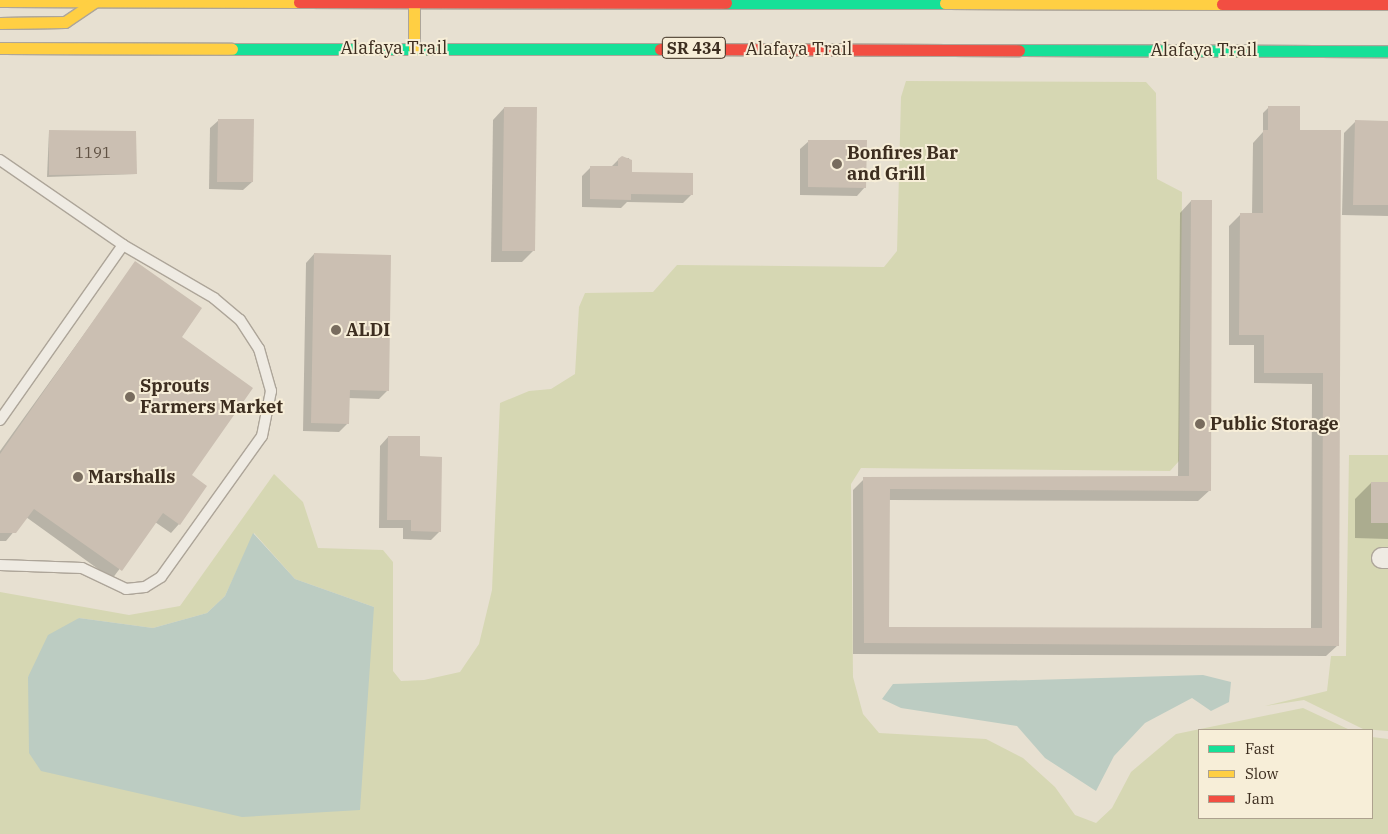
<!DOCTYPE html>
<html>
<head>
<meta charset="utf-8">
<style>
	body { margin:0 }
	#map { position:relative; width:1388px; height:834px; overflow:hidden; background:#e7e0d1; font-family:"IBM Plex Serif",serif }
	div>[style] { position:absolute }
	.green>* { inset:0; background:#d6d7b3 }
	.water>* { inset:0; background:#bcccc2 }
	.shadow>* { inset:0; background:#0003 }
	.building>* { inset:0; background:#cbbfb2 }
	.roads { filter:drop-shadow(1px 0 #ada599) drop-shadow(-1px 0 #ada599) drop-shadow(0 1px #ada599) drop-shadow(0 -1px #ada599) }
	.lane>* { height:10px; margin:-5px; padding:0 5px; transform-origin:5px; border-radius:5px; background:#efebe3 }
	.street>* { height:20px; margin:-10px; padding:0 10px; transform-origin:10px; border-radius:10px; background:#efebe3 }
	.fast>* { height:11px; margin:-5.5px; padding:0 5.5px; transform-origin:5.5px; border-radius:5.5px; background:#16e098 }
	.slow>* { height:11px; margin:-5.5px; padding:0 5.5px; transform-origin:5.5px; border-radius:5.5px; background:#ffcf43 }
	.jam>* { height:11px; margin:-5.5px; padding:0 5.5px; transform-origin:5.5px; border-radius:5.5px; background:#f24e42 }
	.dots>* { width:14px; height:14px; translate:-50% -50%; box-sizing:border-box; border:2px solid #f7eed8; border-radius:50% }
	span { translate:-50% -50%; white-space:nowrap; text-align:center; line-height:1.15; -webkit-text-stroke:4px #f7eed8; paint-order:stroke }
	.number-label { font-size:15px; color:#605244 }
	.number-label span { -webkit-text-stroke-width:0 }
	.shield-label span { padding:1px 4px; background:#f7eed8; border:1px solid; border-radius:4px; -webkit-text-stroke-width:0 }
	.shield-label { font-size:16px; color:#3d2e20; font-weight:700 }
	.street-label { font-size:18px; color:#3d2e20 }
	.poi-label { font-size:18px; color:#3d2e20; font-weight:700 }
	.left { translate:0 -50%; text-align:left }
	.legend { position:absolute; left:1198px; top:729px; width:175px; height:90px; box-sizing:border-box; background:#f7eed8; border:1px solid #ada18e; margin:0; padding:6px 9px; list-style:none; font-size:15px; color:#3d2e20 }
	.legend li { display:flex; align-items:center; gap:10px; height:25px }
	.legend b { width:25px; border:1px solid #ada18e }
</style>
</head>
<body>
<div id="map">
	<div class="green">
		<div style="clip-path:polygon(evenodd,906px 81px,1146px 82px,1156px 93px,1157px 179px,1182px 192px,1179px 461px,1170px 471px,861px 468px,851px 484px,853px 677px,863px 714px,879px 733px,986px 739px,1023px 758px,1055px 787px,1075px 815px,1096px 823px,1112px 808px,1131px 772px,1176px 734px,1303px 708px,1350px 730px,1199px 730px,1199px 818px,1372px 818px,1372px 737px,1388px 739px,1388px 834px,0 834px,0 592px,129px 615px,180px 606px,274px 474px,303px 502px,318px 548px,383px 550px,393px 562px,393px 671px,401px 681px,424px 680px,460px 672px,479px 644px,492px 590px,500px 403px,529px 391px,551px 389px,575px 374px,579px 307px,585px 293px,653px 292px,677px 265px,884px 267px,897px 251px,901px 97px,906px 81px,254px 533px,295px 579px,374px 607px,28px 677px,79px 618px,153px 628px,207px 613px,225px 596px,254px 533px)"></div>
		<div style="clip-path:polygon(1349px 455px,1388px 455px,1388px 731px,1363px 729px,1304px 700px,1265px 706px,1327px 691px,1331px 656px,1346px 656px)"></div>
	</div>
	<div class="water">
		<div style="clip-path:polygon(253px 533px,295px 579px,374px 607px,360px 810px,242px 817px,41px 771px,29px 753px,28px 677px,48px 635px,79px 618px,153px 628px,207px 613px,225px 596px)"></div>
		<div style="clip-path:polygon(1203px 675px,1231px 682px,1229px 702px,1211px 711px,1192px 698px,1145px 723px,1114px 756px,1096px 791px,1045px 758px,1017px 726px,901px 708px,882px 699px,893px 684px)"></div>
	</div>
	<div class="shadow">
		<div style="clip-path:polygon(504px 108px,533px 251px,522px 262px,491px 262px,493px 120px)"></div>
		<div style="clip-path:polygon(1268px 108px,1297px 132px,1340px 132px,1338px 645px,1326px 656px,853px 654px,853px 490px,864px 479px,1178px 477px,1180px 213px,1191px 201px,1210px 490px,1198px 501px,889px 500px,888px 628px,1311px 629px,1312px 384px,1254px 383px,1254px 345px,1229px 345px,1229px 226px,1240px 215px,1252px 215px,1253px 143px,1263px 132px,1263px 113px)"></div>
		<div style="clip-path:polygon(219px 120px,252px 182px,243px 190px,209px 189px,210px 128px)"></div>
		<div style="clip-path:polygon(1355px 122px,1388px 122px,1388px 216px,1342px 215px,1344px 133px)"></div>
		<div style="clip-path:polygon(49px 131px,136px 174px,47px 177px)"></div>
		<div style="clip-path:polygon(809px 141px,865px 187px,857px 196px,800px 195px,800px 149px)"></div>
		<div style="clip-path:polygon(629px 158px,631px 174px,692px 194px,683px 203px,627px 202px,621px 208px,582px 207px,582px 176px,591px 167px,611px 167px,618px 160px)"></div>
		<div style="clip-path:polygon(314px 254px,387px 391px,379px 399px,348px 398px,348px 423px,339px 432px,303px 431px,306px 263px)"></div>
		<div style="clip-path:polygon(136px 262px,180px 337px,190px 475px,179px 524px,171px 533px,155px 522px,112px 579px,26px 517px,6px 541px,0 541px,0 451px)"></div>
		<div style="clip-path:polygon(388px 437px,418px 458px,440px 531px,431px 540px,403px 539px,403px 528px,379px 528px,380px 446px)"></div>
		<div style="clip-path:polygon(1371px 483px,1388px 483px,1388px 539px,1355px 538px,1355px 499px)"></div>
	</div>
	<div class="building">
		<div style="clip-path:polygon(1268px 106px,1300px 106px,1300px 130px,1341px 130px,1339px 646px,864px 643px,863px 477px,1189px 476px,1191px 200px,1212px 200px,1211px 491px,890px 489px,889px 627px,1322px 628px,1323px 373px,1264px 373px,1264px 335px,1239px 335px,1240px 213px,1263px 213px,1263px 130px,1268px 130px)"></div>
		<div style="clip-path:polygon(504px 107px,537px 107px,535px 251px,502px 251px)"></div>
		<div style="clip-path:polygon(218px 119px,254px 119px,253px 182px,217px 182px)"></div>
		<div style="clip-path:polygon(1355px 120px,1388px 121px,1388px 205px,1353px 205px)"></div>
		<div style="clip-path:polygon(49px 130px,136px 131px,137px 174px,49px 175px)"></div>
		<div style="clip-path:polygon(808px 140px,867px 140px,866px 188px,808px 187px)"></div>
		<div style="clip-path:polygon(622px 156px,632px 160px,632px 172px,693px 173px,693px 195px,631px 194px,631px 200px,590px 199px,590px 166px,618px 166px,618px 159px)"></div>
		<div style="clip-path:polygon(314px 253px,391px 255px,389px 391px,350px 390px,349px 424px,311px 423px)"></div>
		<div style="clip-path:polygon(135px 261px,202px 308px,182px 337px,253px 388px,192px 475px,207px 486px,180px 525px,163px 513px,122px 571px,34px 509px,16px 533px,0 533px,0 454px)"></div>
		<div style="clip-path:polygon(388px 436px,420px 436px,420px 456px,442px 457px,441px 532px,411px 531px,411px 520px,387px 520px)"></div>
		<div style="clip-path:polygon(1371px 482px,1388px 482px,1388px 523px,1371px 523px)"></div>
	</div>
	<div class="roads">
		<div class="lane">
			<div style="left:0;top:160px;width:150px;rotate:34.6deg"></div>
			<div style="left:123px;top:245px;width:214px;rotate:125.1deg"></div>
			<div style="left:0;top:565px;width:82px;rotate:2.1deg"></div>
			<div style="left:82px;top:568px;width:49px;rotate:25.5deg"></div>
			<div style="left:126px;top:589px;width:19px;rotate:-6deg"></div>
			<div style="left:145px;top:587px;width:19px;rotate:-32deg"></div>
			<div style="left:161px;top:577px;width:173px;rotate:-54.4deg"></div>
			<div style="left:262px;top:436px;width:46px;rotate:-78.7deg"></div>
			<div style="left:271px;top:391px;width:44px;rotate:-105.9deg"></div>
			<div style="left:259px;top:349px;width:35px;rotate:-123deg"></div>
			<div style="left:240px;top:320px;width:34px;rotate:-140deg"></div>
			<div style="left:214px;top:298px;width:105px;rotate:-149.8deg"></div>
		</div>
		<div class="street">
			<div style="left:1382px;top:558px;width:6px"></div>
		</div>
		<div class="fast">
			<div style="left:726px;top:3px;width:219px"></div>
			<div style="left:232px;top:49px;width:428px"></div>
			<div style="left:1019px;top:50px;width:369px;rotate:0.2deg"></div>
		</div>
		<div class="slow">
			<div style="left:414px;top:0;width:48px;rotate:90deg"></div>
			<div style="left:0;top:1px;width:299px;rotate:0.2deg"></div>
			<div style="left:945px;top:3px;width:277px;rotate:0.2deg"></div>
			<div style="left:0;top:23px;width:65px;rotate:-0.9deg"></div>
			<div style="left:65px;top:22px;width:37px;rotate:-34deg"></div>
			<div style="left:0;top:48px;width:232px;rotate:0.2deg"></div>
		</div>
		<div class="jam">
			<div style="left:299px;top:2px;width:427px;rotate:0.1deg"></div>
			<div style="left:1222px;top:4px;width:166px"></div>
			<div style="left:660px;top:49px;width:359px;rotate:0.2deg"></div>
		</div>
	</div>
	<div class="dots">
		<div style="left:837px;top:164px;background:#786c5e"></div>
		<div style="left:336px;top:330px;background:#786c5e"></div>
		<div style="left:130px;top:397px;background:#786c5e"></div>
		<div style="left:1200px;top:424px;background:#786c5e"></div>
		<div style="left:78px;top:477px;background:#786c5e"></div>
	</div>
	<div class="number-label">
		<span style="left:93px;top:153px">1191</span>
	</div>
	<div class="shield-label">
		<span style="left:694px;top:48px">SR 434</span>
	</div>
	<div class="street-label">
		<span style="left:394px;top:48px">Alafaya Trail</span>
		<span style="left:799px;top:49px">Alafaya Trail</span>
		<span style="left:1204px;top:50px">Alafaya Trail</span>
	</div>
	<div class="poi-label">
		<span class="left" style="left:847px;top:164px">Bonfires Bar<br>and Grill</span>
		<span class="left" style="left:346px;top:330px">ALDI</span>
		<span class="left" style="left:140px;top:397px">Sprouts<br>Farmers Market</span>
		<span class="left" style="left:1210px;top:424px">Public Storage</span>
		<span class="left" style="left:88px;top:477px">Marshalls</span>
	</div>
	<ul class="legend">
	<li><b style="height:6px;background:#16e098"></b>Fast</li>
	<li><b style="height:6px;background:#ffcf43"></b>Slow</li>
	<li><b style="height:6px;background:#f24e42"></b>Jam</li>
	</ul>
</div>
</body>
</html>
